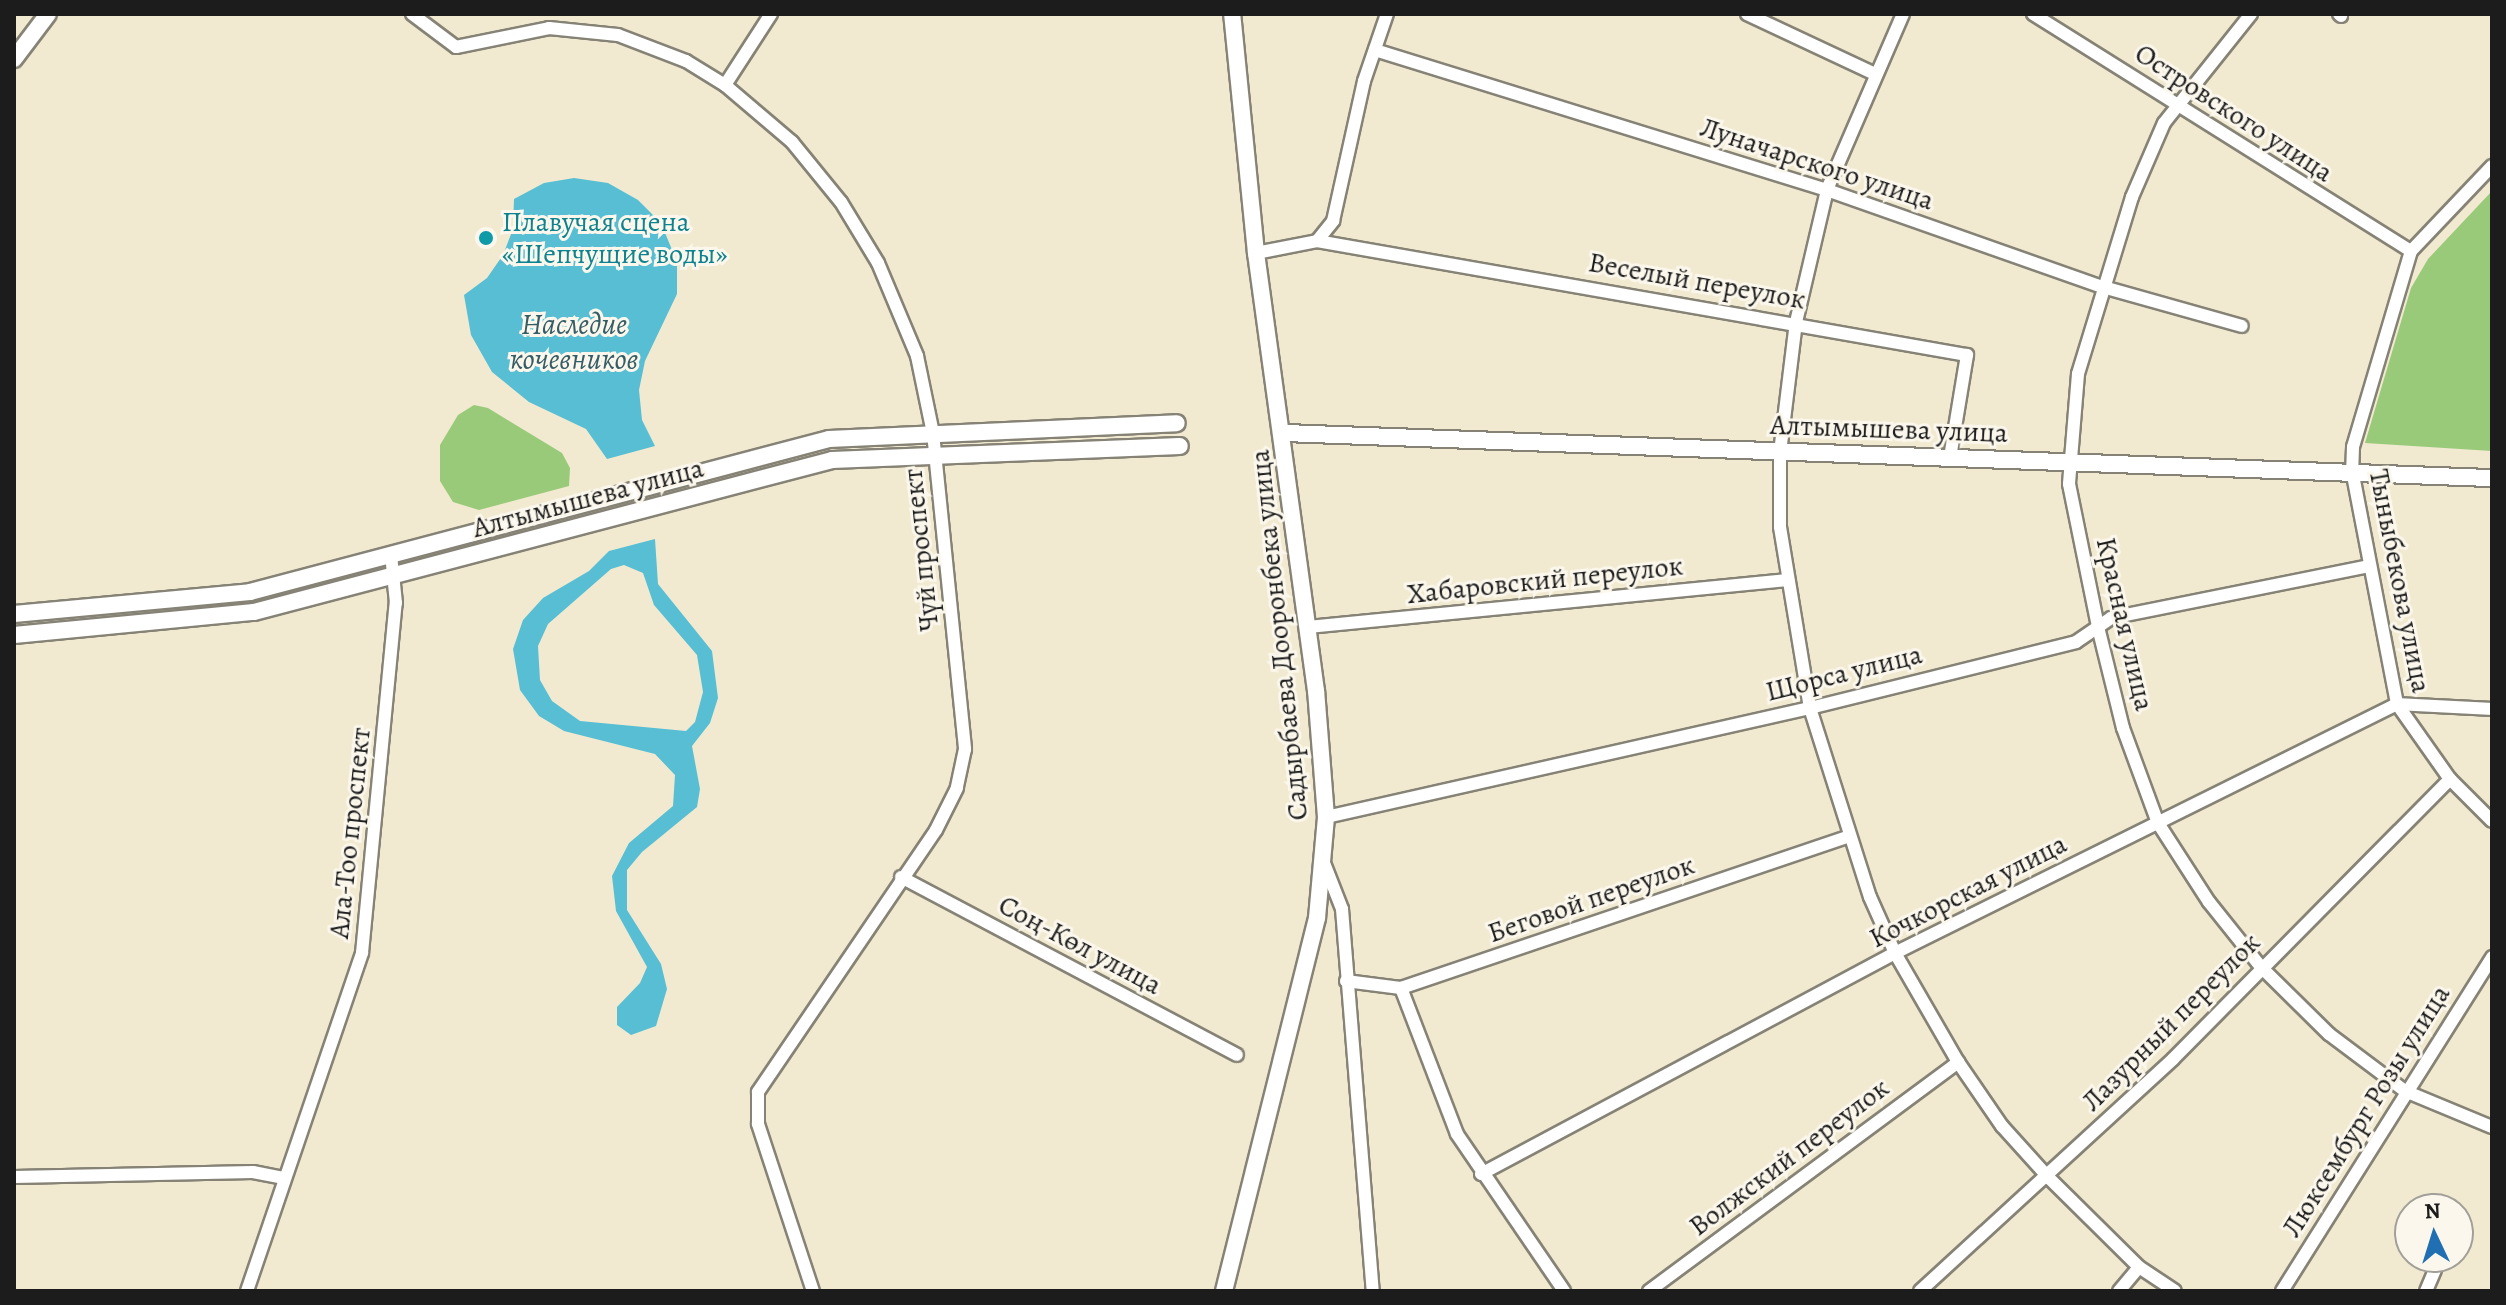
<!DOCTYPE html>
<html>
<head>
<meta charset="utf-8">
<style>
	body { margin:0 }
	#map { position:relative; width:2506px; height:1305px; overflow:hidden; background:#f1ead1; font-family:Alegreya,serif }
	div>[style] { position:absolute }
	.green>* { inset:0; background:#99ca79 }
	.water>* { inset:0; background:#57bed4 }
	.roads { filter:drop-shadow(2px 0 #868376) drop-shadow(-2px 0 #868376) drop-shadow(0 2px #868376) drop-shadow(0 -2px #868376) }
	.street>* { height:12px; margin:-6px; padding:0 6px; transform-origin:6px; border-radius:6px; background:#fff }
	.secondary>* { height:16px; margin:-8px; padding:0 8px; transform-origin:8px; border-radius:8px; background:#fff }
	.dots>* { width:22px; height:22px; translate:-50% -50%; box-sizing:border-box; border:4px solid #fbf7ec; border-radius:50% }
	span { translate:-50% -50%; white-space:nowrap; text-align:center; line-height:1.15; -webkit-text-stroke:6px #fbf7ec; paint-order:stroke }
	.street-label { font-size:28px; color:#1c1c1c }
	.culture-label { font-size:28px; color:#0d838f }
	.left { translate:0 -50%; text-align:left }
	.water-label { font-size:30px; color:#345d66; font-style:italic }
	.frame { position:absolute; inset:0; border:16px solid #1c1c1c; pointer-events:none }
	.north { position:absolute; left:2394px; top:1193px; width:80px; height:80px; box-sizing:border-box; background:#fbf7ec; border:2px solid #a29f99; border-radius:50%; rotate:356deg; font-size:22px; font-weight:700; line-height:32px; text-align:center; color:#1c1c1c }
	.north::after { content:''; display:block; margin:auto; width:28px; height:36px; background:#1f6fb2; clip-path:polygon(50% 0,100% 100%,50% 72%,0 100%) }
</style>
</head>
<body>
<div id="map">
	<div class="green">
		<div style="clip-path:polygon(2492px 191px,2492px 451px,2365px 443px,2411px 288px,2428px 259px)"></div>
		<div style="clip-path:polygon(474px 405px,488px 408px,562px 453px,570px 468px,569px 486px,479px 510px,453px 502px,440px 481px,440px 445px,458px 415px)"></div>
	</div>
	<div class="water">
		<div style="clip-path:polygon(574px 178px,608px 183px,638px 200px,661px 223px,677px 262px,677px 294px,645px 361px,639px 390px,642px 420px,655px 446px,607px 459px,586px 429px,529px 402px,492px 372px,471px 335px,464px 295px,487px 278px,503px 255px,513px 229px,514px 199px,544px 183px)"></div>
		<div style="clip-path:polygon(evenodd,655px 539px,658px 584px,712px 651px,718px 698px,710px 723px,692px 746px,700px 789px,697px 807px,642px 852px,627px 870px,627px 910px,661px 964px,667px 989px,656px 1026px,631px 1035px,617px 1025px,617px 1007px,640px 983px,647px 967px,616px 911px,612px 876px,629px 843px,673px 806px,675px 775px,655px 754px,564px 731px,539px 716px,520px 690px,513px 649px,523px 620px,543px 598px,589px 571px,609px 551px,655px 539px,624px 565px,643px 573px,654px 605px,697px 655px,703px 692px,695px 722px,686px 731px,580px 721px,552px 701px,540px 680px,538px 646px,548px 624px,611px 569px,624px 565px)"></div>
	</div>
	<div class="roads">
		<div class="street">
			<div style="left:412px;top:14px;width:55px;rotate:36.9deg"></div>
			<div style="left:456px;top:47px;width:95px;rotate:-11.5deg"></div>
			<div style="left:549px;top:28px;width:69px;rotate:5.8deg"></div>
			<div style="left:618px;top:35px;width:73px;rotate:20.9deg"></div>
			<div style="left:686px;top:61px;width:46px;rotate:31.6deg"></div>
			<div style="left:725px;top:85px;width:88px;rotate:40.4deg"></div>
			<div style="left:792px;top:142px;width:77px;rotate:50.8deg"></div>
			<div style="left:841px;top:202px;width:71px;rotate:58.8deg"></div>
			<div style="left:878px;top:263px;width:101px;rotate:67.2deg"></div>
			<div style="left:917px;top:356px;width:79px;rotate:78.3deg"></div>
			<div style="left:933px;top:433px;width:318px;rotate:84.2deg"></div>
			<div style="left:965px;top:749px;width:40px;rotate:102deg"></div>
			<div style="left:957px;top:788px;width:47px;rotate:116.6deg"></div>
			<div style="left:936px;top:830px;width:317px;rotate:124.2deg"></div>
			<div style="left:758px;top:1092px;width:32px;rotate:90deg"></div>
			<div style="left:758px;top:1124px;width:176px;rotate:71.8deg"></div>
			<div style="left:1747px;top:14px;width:139px;rotate:25.1deg"></div>
			<div style="left:1903px;top:14px;width:192px;rotate:113.4deg"></div>
			<div style="left:1827px;top:190px;width:136px;rotate:103.2deg"></div>
			<div style="left:1796px;top:322px;width:131px;rotate:97deg"></div>
			<div style="left:1780px;top:452px;width:75px;rotate:90deg"></div>
			<div style="left:1780px;top:527px;width:183px;rotate:80.6deg"></div>
			<div style="left:1810px;top:708px;width:198px;rotate:72.4deg"></div>
			<div style="left:1870px;top:897px;width:61px;rotate:65.9deg"></div>
			<div style="left:1895px;top:953px;width:126px;rotate:60deg"></div>
			<div style="left:1958px;top:1062px;width:78px;rotate:55.5deg"></div>
			<div style="left:2002px;top:1126px;width:70px;rotate:47.9deg"></div>
			<div style="left:2049px;top:1178px;width:127px;rotate:44.7deg"></div>
			<div style="left:2139px;top:1267px;width:43px;rotate:33.7deg"></div>
			<div style="left:2033px;top:14px;width:446px;rotate:32.1deg"></div>
			<div style="left:2251px;top:14px;width:139px;rotate:128.6deg"></div>
			<div style="left:2164px;top:123px;width:81px;rotate:113.4deg"></div>
			<div style="left:2132px;top:197px;width:185px;rotate:107deg"></div>
			<div style="left:2078px;top:374px;width:110px;rotate:94.7deg"></div>
			<div style="left:2069px;top:484px;width:146px;rotate:78.5deg"></div>
			<div style="left:2098px;top:627px;width:104px;rotate:76.1deg"></div>
			<div style="left:2123px;top:728px;width:101px;rotate:69.8deg"></div>
			<div style="left:2158px;top:823px;width:94px;rotate:57.2deg"></div>
			<div style="left:2209px;top:902px;width:82px;rotate:51.4deg"></div>
			<div style="left:2260px;top:966px;width:97px;rotate:44.6deg"></div>
			<div style="left:2329px;top:1034px;width:95px;rotate:36.9deg"></div>
			<div style="left:2405px;top:1091px;width:94px;rotate:22.5deg"></div>
			<div style="left:2339px;top:14px;width:3px;rotate:45deg"></div>
			<div style="left:1375px;top:50px;width:473px;rotate:17.2deg"></div>
			<div style="left:1827px;top:190px;width:293px;rotate:19.4deg"></div>
			<div style="left:2103px;top:287px;width:144px;rotate:15.7deg"></div>
			<div style="left:725px;top:85px;width:85px;rotate:-57.1deg"></div>
			<div style="left:2492px;top:166px;width:117px;rotate:133.6deg"></div>
			<div style="left:2411px;top:251px;width:204px;rotate:106.5deg"></div>
			<div style="left:2353px;top:447px;width:23px;rotate:92deg"></div>
			<div style="left:2352px;top:470px;width:238px;rotate:79.1deg"></div>
			<div style="left:2397px;top:704px;width:92px;rotate:54.8deg"></div>
			<div style="left:2450px;top:779px;width:59px;rotate:45deg"></div>
			<div style="left:1317px;top:241px;width:660px;rotate:9.95deg"></div>
			<div style="left:1967px;top:355px;width:104px;rotate:99.4deg"></div>
			<div style="left:1256px;top:253px;width:62px;rotate:-11.1deg"></div>
			<div style="left:1317px;top:241px;width:26px;rotate:-51deg"></div>
			<div style="left:1333px;top:221px;width:143px;rotate:-77.5deg"></div>
			<div style="left:1364px;top:81px;width:71px;rotate:-71.1deg"></div>
			<div style="left:1309px;top:627px;width:480px;rotate:-5.6deg"></div>
			<div style="left:1326px;top:817px;width:496px;rotate:-12.7deg"></div>
			<div style="left:1810px;top:708px;width:274px;rotate:-13.9deg"></div>
			<div style="left:2076px;top:642px;width:42px;rotate:-34.4deg"></div>
			<div style="left:2111px;top:618px;width:262px;rotate:-11.4deg"></div>
			<div style="left:1324px;top:863px;width:49px;rotate:68.6deg"></div>
			<div style="left:1342px;top:909px;width:383px;rotate:85.4deg"></div>
			<div style="left:901px;top:877px;width:380px;rotate:27.9deg"></div>
			<div style="left:1346px;top:981px;width:55px;rotate:7.3deg"></div>
			<div style="left:1401px;top:988px;width:472px;rotate:-18.7deg"></div>
			<div style="left:1401px;top:988px;width:156px;rotate:69deg"></div>
			<div style="left:1457px;top:1134px;width:190px;rotate:55.7deg"></div>
			<div style="left:1481px;top:1174px;width:469px;rotate:-28.1deg"></div>
			<div style="left:1895px;top:953px;width:560px;rotate:-26.38deg"></div>
			<div style="left:2397px;top:704px;width:95px;rotate:3deg"></div>
			<div style="left:14px;top:1177px;width:239px;rotate:-1.2deg"></div>
			<div style="left:253px;top:1172px;width:32px;rotate:11deg"></div>
			<div style="left:247px;top:1291px;width:357px;rotate:-71.2deg"></div>
			<div style="left:362px;top:953px;width:352px;rotate:-84.5deg"></div>
			<div style="left:396px;top:603px;width:48px;rotate:-95.9deg"></div>
			<div style="left:1649px;top:1291px;width:385px;rotate:-36.5deg"></div>
			<div style="left:1920px;top:1291px;width:343px;rotate:-42.5deg"></div>
			<div style="left:2173px;top:1059px;width:394px;rotate:-45.3deg"></div>
			<div style="left:2119px;top:1291px;width:31px;rotate:-50deg"></div>
			<div style="left:2282px;top:1291px;width:395px;rotate:-57.8deg"></div>
			<div style="left:2426px;top:1291px;width:23px;rotate:-67deg"></div>
		</div>
		<div class="secondary">
			<div style="left:14px;top:59px;width:56px;rotate:-52.9deg"></div>
			<div style="left:1285px;top:433px;width:1208px;rotate:2.14deg"></div>
			<div style="left:14px;top:614px;width:237px;rotate:-5.3deg"></div>
			<div style="left:250px;top:592px;width:599px;rotate:-14.8deg"></div>
			<div style="left:829px;top:439px;width:348px;rotate:-2.6deg"></div>
			<div style="left:14px;top:635px;width:241px;rotate:-5.5deg"></div>
			<div style="left:254px;top:612px;width:598px;rotate:-14.73deg"></div>
			<div style="left:832px;top:460px;width:348px;rotate:-2.3deg"></div>
			<div style="left:1224px;top:1291px;width:384px;rotate:-76deg"></div>
			<div style="left:1317px;top:918px;width:101px;rotate:-84.9deg"></div>
			<div style="left:1326px;top:817px;width:126px;rotate:-94.5deg"></div>
			<div style="left:1316px;top:691px;width:442px;rotate:-97.8deg"></div>
			<div style="left:1256px;top:253px;width:240px;rotate:-95.7deg"></div>
		</div>
	</div>
	<div class="dots">
		<div style="left:486px;top:238px;background:#0f9aa8"></div>
	</div>
	<div class="street-label">
		<span style="left:2234px;top:113px;rotate:33deg">Островского улица</span>
		<span style="left:1817px;top:164px;rotate:18deg">Луначарского улица</span>
		<span style="left:1697px;top:281px;rotate:10deg">Веселый переулок</span>
		<span style="left:1889px;top:429px;rotate:2deg">Алтымышева улица</span>
		<span style="left:588px;top:498px;rotate:-15deg">Алтымышева улица</span>
		<span style="left:921px;top:550px;rotate:-96deg">Чүй проспект</span>
		<span style="left:1545px;top:580px;rotate:-6deg">Хабаровский переулок</span>
		<span style="left:2400px;top:581px;rotate:79deg">Тыныбекова улица</span>
		<span style="left:2125px;top:624px;rotate:77deg">Красная улица</span>
		<span style="left:1279px;top:635px;rotate:-96deg">Садырбаева Дооронбека улица</span>
		<span style="left:1844px;top:673px;rotate:-14deg">Щорса улица</span>
		<span style="left:350px;top:833px;rotate:-84deg">Ала-Тоо проспект</span>
		<span style="left:1968px;top:891px;rotate:-27deg">Кочкорская улица</span>
		<span style="left:1591px;top:899px;rotate:-19deg">Беговой переулок</span>
		<span style="left:1080px;top:945px;rotate:28deg">Соң-Көл улица</span>
		<span style="left:2171px;top:1022px;rotate:-45deg">Лазурный переулок</span>
		<span style="left:2366px;top:1111px;rotate:-58deg">Люксембург Розы улица</span>
		<span style="left:1789px;top:1157px;rotate:-37deg">Волжский переулок</span>
	</div>
	<div class="culture-label">
		<span class="left" style="left:502px;top:238px">Плавучая сцена<br>«Шепчущие воды»</span>
	</div>
	<div class="water-label">
		<span style="left:574px;top:341px">Наследие<br>кочевников</span>
	</div>
	<div class="frame"></div>
	<div class="north">N</div>
</div>
</body>
</html>
